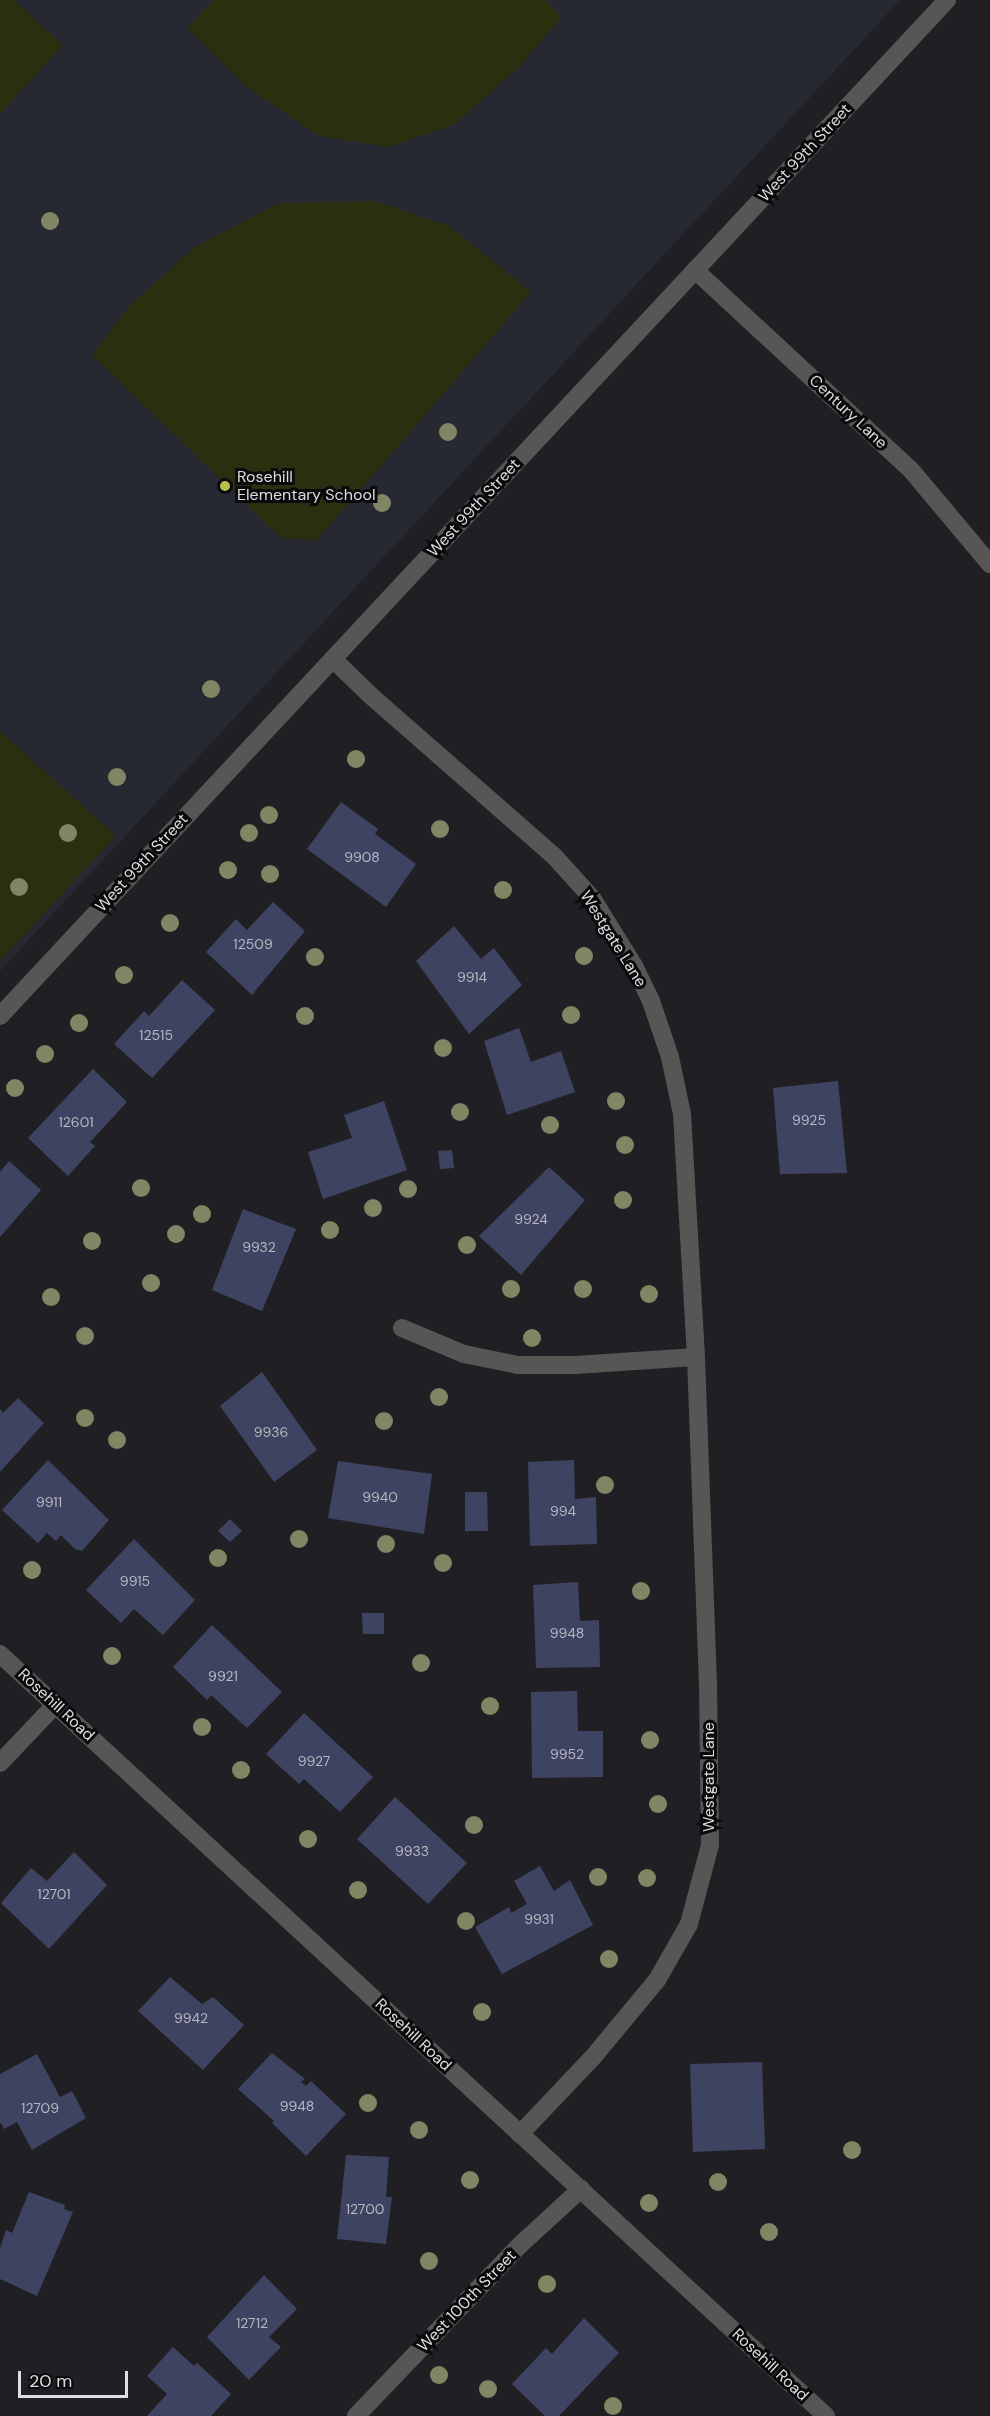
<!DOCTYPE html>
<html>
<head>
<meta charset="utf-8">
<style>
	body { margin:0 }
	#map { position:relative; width:990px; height:2416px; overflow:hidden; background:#202024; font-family:"DM Sans",sans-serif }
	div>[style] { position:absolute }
	.built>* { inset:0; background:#272932 }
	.green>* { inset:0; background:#2b2e0f }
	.building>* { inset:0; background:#3f4362 }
	.minor>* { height:18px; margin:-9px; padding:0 9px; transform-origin:9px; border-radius:9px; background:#565654 }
	.trees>* { width:18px; height:18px; margin:-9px; border-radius:50%; background:#808564 }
	.dots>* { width:16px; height:16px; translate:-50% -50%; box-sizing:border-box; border:3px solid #0a0a0c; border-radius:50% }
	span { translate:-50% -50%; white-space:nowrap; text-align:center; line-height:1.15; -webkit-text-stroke:6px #0a0a0c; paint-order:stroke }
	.number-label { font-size:14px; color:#b6b7c0 }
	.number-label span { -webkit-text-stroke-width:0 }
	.street-label { font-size:16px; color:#dddee0 }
	.poi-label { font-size:16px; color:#dddee0 }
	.left { translate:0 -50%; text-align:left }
	.scale { position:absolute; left:18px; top:2371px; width:110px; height:27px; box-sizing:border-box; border:3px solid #dddee0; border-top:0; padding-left:8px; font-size:18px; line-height:21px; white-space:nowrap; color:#dddee0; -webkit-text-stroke:4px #0a0a0c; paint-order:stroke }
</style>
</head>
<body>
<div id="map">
	<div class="built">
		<div style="clip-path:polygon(0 0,900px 0,0 971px)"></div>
	</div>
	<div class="green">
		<div style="clip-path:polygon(0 0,14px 0,63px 45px,0 114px)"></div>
		<div style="clip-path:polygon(214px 0,545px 0,562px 17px,520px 66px,455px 124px,389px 147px,319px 136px,248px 88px,187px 28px)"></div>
		<div style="clip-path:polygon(375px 201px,449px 226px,531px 292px,317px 540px,282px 539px,92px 355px,129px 306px,195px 247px,279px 203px)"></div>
		<div style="clip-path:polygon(0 731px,116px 836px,0 961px)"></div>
	</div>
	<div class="building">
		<div style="clip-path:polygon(341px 802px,378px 829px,375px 834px,416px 864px,386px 907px,307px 849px)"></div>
		<div style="clip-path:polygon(273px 902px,305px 931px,252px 995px,206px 952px,236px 919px,247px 930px)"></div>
		<div style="clip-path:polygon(454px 926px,481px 959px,494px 948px,522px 985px,469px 1034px,416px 961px)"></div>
		<div style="clip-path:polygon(182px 980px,215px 1010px,152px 1078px,114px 1044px,144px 1011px,149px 1016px)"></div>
		<div style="clip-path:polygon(519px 1028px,531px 1062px,561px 1051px,575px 1092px,507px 1115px,484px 1041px)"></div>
		<div style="clip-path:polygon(93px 1069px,127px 1102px,90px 1142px,95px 1146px,68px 1176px,28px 1138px)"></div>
		<div style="clip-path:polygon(838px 1081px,847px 1173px,780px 1174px,773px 1088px)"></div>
		<div style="clip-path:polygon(384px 1101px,407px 1170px,323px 1199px,308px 1152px,352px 1138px,344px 1115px)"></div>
		<div style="clip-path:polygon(452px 1150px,454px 1168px,440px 1169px,438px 1151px)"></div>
		<div style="clip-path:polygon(9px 1161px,41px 1190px,0 1237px,0 1172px)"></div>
		<div style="clip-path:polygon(549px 1167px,585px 1200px,521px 1275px,479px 1236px)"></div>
		<div style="clip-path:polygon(243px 1209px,296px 1229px,262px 1311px,212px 1290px)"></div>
		<div style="clip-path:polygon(262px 1372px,317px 1450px,274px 1482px,220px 1406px)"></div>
		<div style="clip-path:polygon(18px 1398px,44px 1423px,0 1472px,0 1409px,3px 1413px)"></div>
		<div style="clip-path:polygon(48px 1460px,109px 1520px,82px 1551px,75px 1549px,61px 1535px,56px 1541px,47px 1533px,38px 1543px,2px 1510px)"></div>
		<div style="clip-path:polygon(574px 1460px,575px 1499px,596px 1497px,597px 1544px,530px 1546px,528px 1462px)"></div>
		<div style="clip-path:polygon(338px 1461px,432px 1474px,424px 1534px,328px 1518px)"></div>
		<div style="clip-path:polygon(465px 1492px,487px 1492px,488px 1531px,465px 1531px)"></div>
		<div style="clip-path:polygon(230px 1519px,242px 1531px,230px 1542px,218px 1531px)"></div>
		<div style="clip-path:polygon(134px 1539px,195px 1600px,163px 1635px,134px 1609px,121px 1623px,86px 1590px)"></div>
		<div style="clip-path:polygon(578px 1582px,580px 1621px,599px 1620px,600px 1667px,536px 1668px,533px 1585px)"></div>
		<div style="clip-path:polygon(362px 1613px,384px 1613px,384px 1634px,363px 1634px)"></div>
		<div style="clip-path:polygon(212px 1625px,282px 1692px,247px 1728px,211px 1695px,207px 1700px,173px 1667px)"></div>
		<div style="clip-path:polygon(577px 1691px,578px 1731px,603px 1731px,603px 1777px,532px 1778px,531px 1692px)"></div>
		<div style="clip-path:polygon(304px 1713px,373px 1777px,340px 1812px,304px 1779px,299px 1784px,266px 1754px)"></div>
		<div style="clip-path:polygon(395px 1797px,467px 1863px,428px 1904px,357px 1839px)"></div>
		<div style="clip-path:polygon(74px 1852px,107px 1885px,49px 1949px,1px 1903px,31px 1868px,47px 1881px)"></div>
		<div style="clip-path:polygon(540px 1866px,554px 1891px,570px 1880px,593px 1925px,502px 1974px,475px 1927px,509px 1907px,511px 1913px,527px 1904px,514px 1881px)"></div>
		<div style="clip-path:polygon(170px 1977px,202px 2004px,213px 1997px,244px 2025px,203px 2070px,138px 2011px)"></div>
		<div style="clip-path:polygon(272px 2053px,305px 2079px,301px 2082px,306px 2086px,311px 2081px,346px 2114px,306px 2156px,272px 2123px,274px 2121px,238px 2089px)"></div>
		<div style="clip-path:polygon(37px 2054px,60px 2097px,72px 2091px,86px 2118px,32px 2150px,17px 2122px,4px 2129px,0 2122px,0 2074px)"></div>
		<div style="clip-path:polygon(762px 2062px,765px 2149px,693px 2152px,690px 2064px)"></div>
		<div style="clip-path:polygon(346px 2155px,389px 2157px,386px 2197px,392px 2197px,386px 2244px,337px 2239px)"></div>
		<div style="clip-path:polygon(29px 2192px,65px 2205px,64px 2209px,73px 2212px,37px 2296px,0 2279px,0 2248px,6px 2230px,12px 2233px)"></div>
		<div style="clip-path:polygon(264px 2275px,297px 2309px,269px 2337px,281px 2347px,249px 2380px,207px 2337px)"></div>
		<div style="clip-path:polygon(584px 2318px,619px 2353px,559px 2416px,545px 2416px,512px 2384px,546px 2348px,552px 2354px)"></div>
		<div style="clip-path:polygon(173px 2347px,194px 2366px,197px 2363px,231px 2394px,211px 2416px,147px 2416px,167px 2394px,147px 2376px)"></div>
	</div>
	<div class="minor">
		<div style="left:695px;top:270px;width:294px;rotate:42.8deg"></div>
		<div style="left:911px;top:470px;width:123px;rotate:50deg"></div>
		<div style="left:333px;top:659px;width:52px;rotate:44.2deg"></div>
		<div style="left:370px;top:695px;width:244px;rotate:41.2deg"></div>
		<div style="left:554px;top:856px;width:57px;rotate:47.9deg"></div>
		<div style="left:592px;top:898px;width:80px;rotate:58.3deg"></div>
		<div style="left:634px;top:966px;width:39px;rotate:64deg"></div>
		<div style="left:651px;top:1001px;width:59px;rotate:71.3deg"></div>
		<div style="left:670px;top:1057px;width:58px;rotate:78.1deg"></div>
		<div style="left:682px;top:1114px;width:243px;rotate:86.7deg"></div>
		<div style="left:696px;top:1357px;width:326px;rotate:87.9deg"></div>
		<div style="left:708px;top:1683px;width:162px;rotate:89.3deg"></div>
		<div style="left:710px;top:1845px;width:82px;rotate:104.9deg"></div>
		<div style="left:689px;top:1924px;width:64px;rotate:119.7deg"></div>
		<div style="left:657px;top:1980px;width:99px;rotate:129.7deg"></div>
		<div style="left:594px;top:2056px;width:108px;rotate:133.5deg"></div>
		<div style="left:0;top:1016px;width:1389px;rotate:-47.01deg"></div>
		<div style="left:402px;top:1328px;width:67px;rotate:22.8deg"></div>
		<div style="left:464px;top:1354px;width:55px;rotate:11.5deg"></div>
		<div style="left:518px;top:1365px;width:57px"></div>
		<div style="left:575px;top:1365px;width:121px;rotate:-3.8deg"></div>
		<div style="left:0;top:1654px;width:1124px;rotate:42.69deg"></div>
		<div style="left:0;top:1763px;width:80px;rotate:-46.5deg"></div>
		<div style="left:356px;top:2416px;width:237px;rotate:-46.2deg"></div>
		<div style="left:520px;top:2245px;width:83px;rotate:-42.6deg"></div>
	</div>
	<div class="trees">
		<div style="left:50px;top:221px"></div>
		<div style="left:448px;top:432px"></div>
		<div style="left:382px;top:503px"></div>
		<div style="left:211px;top:689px"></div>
		<div style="left:356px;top:759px"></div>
		<div style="left:117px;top:777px"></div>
		<div style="left:269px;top:815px"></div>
		<div style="left:440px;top:829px"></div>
		<div style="left:68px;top:833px"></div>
		<div style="left:249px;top:833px"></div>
		<div style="left:228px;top:870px"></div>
		<div style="left:270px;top:874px"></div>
		<div style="left:19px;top:887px"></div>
		<div style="left:503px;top:890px"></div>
		<div style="left:170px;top:923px"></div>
		<div style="left:584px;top:956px"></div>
		<div style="left:315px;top:957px"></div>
		<div style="left:124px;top:975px"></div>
		<div style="left:571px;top:1015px"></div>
		<div style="left:305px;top:1016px"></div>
		<div style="left:79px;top:1023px"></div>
		<div style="left:443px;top:1048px"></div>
		<div style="left:45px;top:1054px"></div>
		<div style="left:15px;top:1088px"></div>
		<div style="left:616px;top:1101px"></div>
		<div style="left:460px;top:1112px"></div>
		<div style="left:550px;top:1125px"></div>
		<div style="left:625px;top:1145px"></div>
		<div style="left:141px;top:1188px"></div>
		<div style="left:408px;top:1189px"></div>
		<div style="left:623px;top:1200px"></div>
		<div style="left:373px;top:1208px"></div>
		<div style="left:202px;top:1214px"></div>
		<div style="left:330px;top:1230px"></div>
		<div style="left:176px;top:1234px"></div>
		<div style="left:92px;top:1241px"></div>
		<div style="left:467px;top:1245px"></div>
		<div style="left:151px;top:1283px"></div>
		<div style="left:511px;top:1289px"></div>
		<div style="left:583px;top:1289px"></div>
		<div style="left:649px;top:1294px"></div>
		<div style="left:51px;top:1297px"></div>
		<div style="left:85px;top:1336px"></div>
		<div style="left:532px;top:1338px"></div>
		<div style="left:439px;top:1397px"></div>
		<div style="left:85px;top:1418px"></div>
		<div style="left:384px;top:1421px"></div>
		<div style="left:117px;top:1440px"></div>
		<div style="left:605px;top:1485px"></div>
		<div style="left:299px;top:1539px"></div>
		<div style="left:386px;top:1544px"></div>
		<div style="left:218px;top:1558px"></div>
		<div style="left:443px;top:1563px"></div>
		<div style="left:32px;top:1570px"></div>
		<div style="left:641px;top:1591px"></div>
		<div style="left:112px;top:1656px"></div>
		<div style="left:421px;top:1663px"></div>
		<div style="left:490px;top:1706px"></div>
		<div style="left:202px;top:1727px"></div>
		<div style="left:650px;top:1740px"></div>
		<div style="left:241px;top:1770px"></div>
		<div style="left:658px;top:1804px"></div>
		<div style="left:474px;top:1825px"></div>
		<div style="left:308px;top:1839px"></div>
		<div style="left:598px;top:1877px"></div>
		<div style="left:647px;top:1878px"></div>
		<div style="left:358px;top:1890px"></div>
		<div style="left:466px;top:1921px"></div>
		<div style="left:609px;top:1959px"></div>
		<div style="left:482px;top:2012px"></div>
		<div style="left:368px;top:2103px"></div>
		<div style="left:419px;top:2130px"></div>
		<div style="left:852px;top:2150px"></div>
		<div style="left:470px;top:2180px"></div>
		<div style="left:718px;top:2182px"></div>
		<div style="left:649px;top:2203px"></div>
		<div style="left:769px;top:2232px"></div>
		<div style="left:429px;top:2261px"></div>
		<div style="left:547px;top:2284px"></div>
		<div style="left:439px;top:2375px"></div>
		<div style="left:488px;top:2389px"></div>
		<div style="left:613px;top:2406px"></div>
	</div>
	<div class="dots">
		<div style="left:225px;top:486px;background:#b7c148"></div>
	</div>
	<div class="number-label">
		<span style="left:362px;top:857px">9908</span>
		<span style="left:253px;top:944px">12509</span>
		<span style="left:472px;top:977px">9914</span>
		<span style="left:156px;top:1035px">12515</span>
		<span style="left:809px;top:1120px">9925</span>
		<span style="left:76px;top:1122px">12601</span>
		<span style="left:531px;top:1219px">9924</span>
		<span style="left:259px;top:1247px">9932</span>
		<span style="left:271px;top:1432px">9936</span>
		<span style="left:380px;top:1497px">9940</span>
		<span style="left:49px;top:1502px">9911</span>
		<span style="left:563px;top:1511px">994</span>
		<span style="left:135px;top:1581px">9915</span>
		<span style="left:567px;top:1633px">9948</span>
		<span style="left:223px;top:1676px">9921</span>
		<span style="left:567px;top:1754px">9952</span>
		<span style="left:314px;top:1761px">9927</span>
		<span style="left:412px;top:1851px">9933</span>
		<span style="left:54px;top:1894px">12701</span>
		<span style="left:539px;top:1919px">9931</span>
		<span style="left:191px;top:2018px">9942</span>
		<span style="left:297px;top:2106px">9948</span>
		<span style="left:40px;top:2108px">12709</span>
		<span style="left:365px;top:2209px">12700</span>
		<span style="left:252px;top:2323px">12712</span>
	</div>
	<div class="street-label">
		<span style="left:805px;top:153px;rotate:-47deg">West 99th Street</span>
		<span style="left:848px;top:412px;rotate:43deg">Century Lane</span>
		<span style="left:474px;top:508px;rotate:-47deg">West 99th Street</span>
		<span style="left:142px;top:863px;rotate:-47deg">West 99th Street</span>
		<span style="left:613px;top:939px;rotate:58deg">Westgate Lane</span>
		<span style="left:56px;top:1705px;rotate:43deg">Rosehill Road</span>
		<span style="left:709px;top:1777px;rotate:-90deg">Westgate Lane</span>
		<span style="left:413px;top:2035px;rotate:43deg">Rosehill Road</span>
		<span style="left:467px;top:2301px;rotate:-46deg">West 100th Street</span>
		<span style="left:770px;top:2365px;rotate:43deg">Rosehill Road</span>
	</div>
	<div class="poi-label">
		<span class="left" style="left:237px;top:486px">Rosehill<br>Elementary School</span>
	</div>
	<div class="scale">20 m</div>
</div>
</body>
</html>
